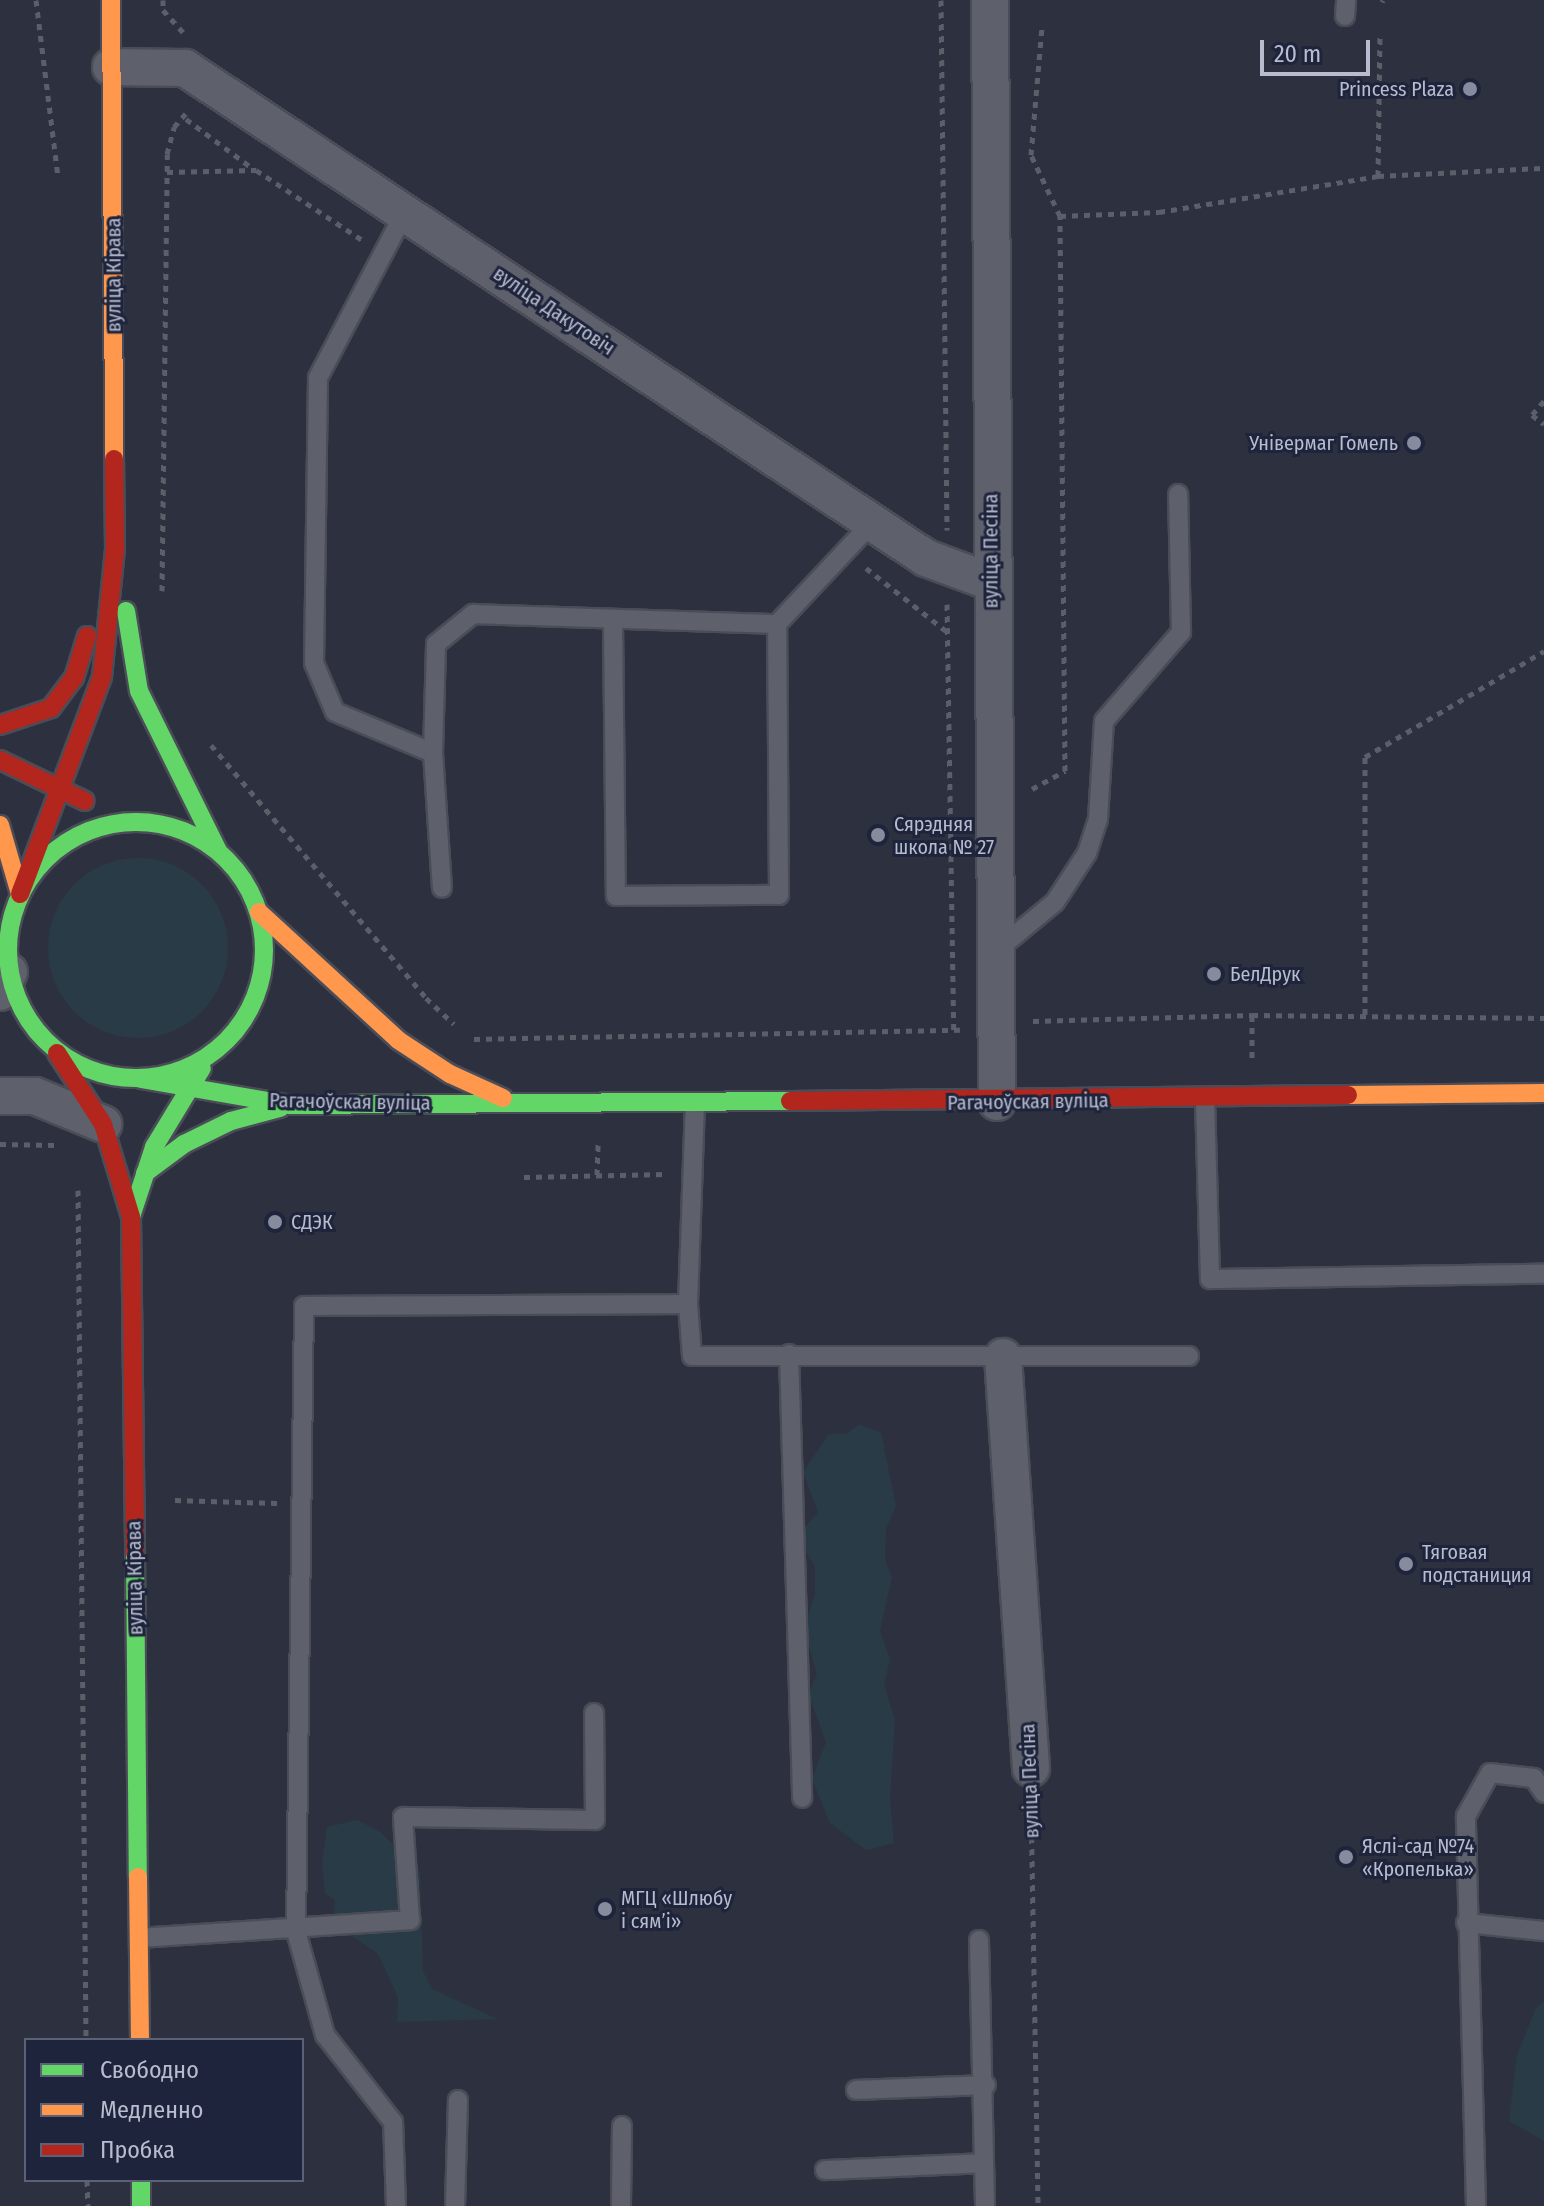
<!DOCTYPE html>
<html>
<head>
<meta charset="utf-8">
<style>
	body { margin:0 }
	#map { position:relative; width:1544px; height:2206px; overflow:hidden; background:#2d313f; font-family:"Fira Sans Condensed",sans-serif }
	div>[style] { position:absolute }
	.green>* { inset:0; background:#283b47 }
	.round { border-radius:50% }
	.path>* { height:5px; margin-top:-2.5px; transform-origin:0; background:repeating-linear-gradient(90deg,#5a5f69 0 6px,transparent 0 12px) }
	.roads { filter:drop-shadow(2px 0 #4a4d57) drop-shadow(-2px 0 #4a4d57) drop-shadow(0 2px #4a4d57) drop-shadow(0 -2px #4a4d57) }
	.lane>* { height:18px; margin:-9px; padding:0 9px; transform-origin:9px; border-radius:9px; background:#5e606c }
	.street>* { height:36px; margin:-18px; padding:0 18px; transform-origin:18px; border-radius:18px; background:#5e606c }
	.fast>* { height:18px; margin:-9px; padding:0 9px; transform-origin:9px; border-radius:9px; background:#63d668 }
	.fast>.ring { margin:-9px; padding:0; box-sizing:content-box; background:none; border:18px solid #63d668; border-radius:50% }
	.slow>* { height:18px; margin:-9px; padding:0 9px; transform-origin:9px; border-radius:9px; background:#ff974d }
	.jam>* { height:18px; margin:-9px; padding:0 9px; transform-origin:9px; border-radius:9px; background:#b3261e }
	.dots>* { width:22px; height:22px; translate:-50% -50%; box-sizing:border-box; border:4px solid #1e243b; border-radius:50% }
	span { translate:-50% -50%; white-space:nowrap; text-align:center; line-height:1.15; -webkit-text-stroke:6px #1e243b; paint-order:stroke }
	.poi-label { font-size:20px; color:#b8bccf }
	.right { translate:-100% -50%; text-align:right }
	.left { translate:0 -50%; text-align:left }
	.street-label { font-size:20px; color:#b8bccf }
	.legend { position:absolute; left:24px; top:2038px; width:280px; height:144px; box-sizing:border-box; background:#1e243b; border:2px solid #5c6176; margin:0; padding:10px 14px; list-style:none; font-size:24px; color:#b8bccf }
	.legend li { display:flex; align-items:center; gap:16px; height:40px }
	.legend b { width:40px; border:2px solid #5c6176 }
	.scale { position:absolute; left:1260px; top:40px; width:110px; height:36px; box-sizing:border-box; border:4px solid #b8bccf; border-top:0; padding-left:10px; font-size:24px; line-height:28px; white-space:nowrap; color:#b8bccf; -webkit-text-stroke:6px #1e243b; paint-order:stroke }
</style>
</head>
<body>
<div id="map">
	<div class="green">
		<div class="round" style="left:48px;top:858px;width:180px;height:180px"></div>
		<div style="clip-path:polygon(859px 1424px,881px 1433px,896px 1506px,886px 1529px,885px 1560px,892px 1577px,880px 1630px,890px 1660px,884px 1684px,895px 1721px,890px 1799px,894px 1843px,866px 1850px,830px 1823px,812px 1779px,826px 1742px,808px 1693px,817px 1675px,804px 1628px,815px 1594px,815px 1566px,801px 1545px,803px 1530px,818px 1512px,803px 1472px,829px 1434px,847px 1434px)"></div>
		<div style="clip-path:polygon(357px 1820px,379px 1831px,420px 1871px,423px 1971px,432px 1989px,497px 2019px,397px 2022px,398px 1997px,378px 1954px,333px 1923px,335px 1900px,325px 1894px,322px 1864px,327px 1827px)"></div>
		<div style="clip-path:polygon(1544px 2001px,1544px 2141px,1509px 2121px,1517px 2055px,1536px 2008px)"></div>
	</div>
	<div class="path">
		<div style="left:36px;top:0;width:177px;rotate:82.9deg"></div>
		<div style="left:163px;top:0;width:10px;rotate:90deg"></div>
		<div style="left:163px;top:10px;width:30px;rotate:48deg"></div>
		<div style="left:941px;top:0;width:530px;rotate:89.35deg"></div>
		<div style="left:1382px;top:2px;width:2px;rotate:-63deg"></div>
		<div style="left:186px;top:119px;width:86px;rotate:36.5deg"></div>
		<div style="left:167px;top:172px;width:89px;rotate:-1.3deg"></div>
		<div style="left:256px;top:170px;width:127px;rotate:33.4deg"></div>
		<div style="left:1378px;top:176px;width:140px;rotate:-89.2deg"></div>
		<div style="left:1060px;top:216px;width:99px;rotate:-2.3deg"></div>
		<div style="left:1159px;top:212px;width:222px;rotate:-9.3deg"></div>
		<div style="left:1378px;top:176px;width:166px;rotate:-2.8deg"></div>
		<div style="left:1544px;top:401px;width:18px;rotate:131deg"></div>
		<div style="left:1532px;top:415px;width:15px;rotate:37deg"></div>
		<div style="left:866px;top:568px;width:102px;rotate:38.2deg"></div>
		<div style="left:162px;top:591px;width:437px;rotate:-89.3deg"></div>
		<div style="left:167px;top:154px;width:28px;rotate:-75deg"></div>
		<div style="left:174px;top:127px;width:18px;rotate:-49deg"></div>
		<div style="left:947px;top:604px;width:427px;rotate:89.1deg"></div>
		<div style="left:211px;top:745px;width:332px;rotate:49.6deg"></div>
		<div style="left:426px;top:998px;width:38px;rotate:43deg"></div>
		<div style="left:1032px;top:789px;width:38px;rotate:-29deg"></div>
		<div style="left:1065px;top:771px;width:555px;rotate:-90.52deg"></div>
		<div style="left:1060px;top:216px;width:68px;rotate:-115.4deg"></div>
		<div style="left:1031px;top:155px;width:128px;rotate:-85.1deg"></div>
		<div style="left:1252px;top:1015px;width:43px;rotate:90deg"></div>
		<div style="left:1365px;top:1015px;width:258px;rotate:-90deg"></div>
		<div style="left:1365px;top:757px;width:208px;rotate:-30.6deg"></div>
		<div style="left:1033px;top:1021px;width:219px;rotate:-1.6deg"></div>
		<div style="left:1252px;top:1015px;width:292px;rotate:0.6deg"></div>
		<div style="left:474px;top:1039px;width:486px;rotate:-1.1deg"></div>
		<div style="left:0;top:1144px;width:55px;rotate:1deg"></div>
		<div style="left:597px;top:1175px;width:31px;rotate:-88deg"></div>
		<div style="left:524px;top:1177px;width:143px;rotate:-1.2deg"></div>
		<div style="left:78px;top:1190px;width:850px;rotate:89.46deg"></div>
		<div style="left:175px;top:1500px;width:102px;rotate:1.7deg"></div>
		<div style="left:1031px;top:1801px;width:405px;rotate:89deg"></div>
		<div style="left:87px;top:2180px;width:26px;rotate:88deg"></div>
	</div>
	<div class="roads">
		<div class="lane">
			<div style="left:1345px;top:16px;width:16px;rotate:-86deg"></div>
			<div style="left:405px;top:212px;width:187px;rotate:117.7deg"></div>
			<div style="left:318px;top:378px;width:285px;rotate:90.8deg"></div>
			<div style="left:314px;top:663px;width:53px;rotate:66.8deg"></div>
			<div style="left:335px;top:712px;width:106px;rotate:22.7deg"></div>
			<div style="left:433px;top:753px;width:135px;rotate:86.2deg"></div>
			<div style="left:613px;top:621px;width:275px;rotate:89.4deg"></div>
			<div style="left:616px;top:896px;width:163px;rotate:-0.4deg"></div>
			<div style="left:779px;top:895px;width:271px;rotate:-90.4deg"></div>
			<div style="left:433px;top:753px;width:109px;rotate:-88.4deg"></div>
			<div style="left:436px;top:644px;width:48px;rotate:-39deg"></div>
			<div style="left:473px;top:614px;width:304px;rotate:1.9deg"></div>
			<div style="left:777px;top:624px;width:139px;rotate:-46.8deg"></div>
			<div style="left:997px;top:950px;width:75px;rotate:-39.6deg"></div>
			<div style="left:1055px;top:902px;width:59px;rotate:-56.9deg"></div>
			<div style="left:1087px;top:853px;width:36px;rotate:-72deg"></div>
			<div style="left:1098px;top:819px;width:98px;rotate:-86.5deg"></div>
			<div style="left:1104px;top:721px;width:118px;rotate:-49.1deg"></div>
			<div style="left:1181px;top:632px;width:138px;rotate:-91.2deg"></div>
			<div style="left:1205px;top:1099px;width:180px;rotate:88.4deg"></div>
			<div style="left:1210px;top:1279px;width:334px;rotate:-0.9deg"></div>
			<div style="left:695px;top:1103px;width:201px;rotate:92deg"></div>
			<div style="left:688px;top:1304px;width:52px;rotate:85.6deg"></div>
			<div style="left:692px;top:1356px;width:497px"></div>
			<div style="left:789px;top:1354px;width:444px;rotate:88.3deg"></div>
			<div style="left:1466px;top:1923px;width:78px;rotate:5.9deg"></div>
			<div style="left:140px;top:1938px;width:271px;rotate:-3.8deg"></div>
			<div style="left:410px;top:1920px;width:103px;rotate:-93.9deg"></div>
			<div style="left:403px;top:1817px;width:192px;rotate:0.9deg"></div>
			<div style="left:595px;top:1820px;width:107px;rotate:-90.5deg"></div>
			<div style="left:979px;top:1940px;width:266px;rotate:88.7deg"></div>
			<div style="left:856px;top:2090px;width:130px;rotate:-2.2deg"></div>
			<div style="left:825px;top:2170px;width:159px;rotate:-2.5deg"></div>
			<div style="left:396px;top:2206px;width:84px;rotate:-92deg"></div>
			<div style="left:393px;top:2122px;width:110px;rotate:-128deg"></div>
			<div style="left:325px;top:2035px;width:108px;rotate:-105.6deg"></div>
			<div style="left:296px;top:1931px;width:625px;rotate:-89.27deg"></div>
			<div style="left:304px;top:1306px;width:384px;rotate:-0.3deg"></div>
			<div style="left:455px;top:2206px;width:106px;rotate:-88.4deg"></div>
			<div style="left:621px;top:2206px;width:80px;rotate:-89.3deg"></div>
			<div style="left:1476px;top:2206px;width:390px;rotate:-91.5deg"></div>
			<div style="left:1466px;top:1816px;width:49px;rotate:-60.8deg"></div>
			<div style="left:1490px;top:1773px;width:44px;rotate:6.5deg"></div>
			<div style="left:1534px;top:1778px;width:18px;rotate:56deg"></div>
		</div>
		<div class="street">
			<div style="left:990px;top:0;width:1102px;rotate:89.64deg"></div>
			<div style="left:111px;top:67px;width:74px;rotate:0.8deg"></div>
			<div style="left:185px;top:68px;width:888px;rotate:33.48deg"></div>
			<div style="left:926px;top:558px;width:69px;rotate:20.3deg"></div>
			<div style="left:0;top:992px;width:22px;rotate:-66deg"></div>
			<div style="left:0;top:1096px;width:35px"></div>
			<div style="left:35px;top:1096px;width:74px;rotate:22.4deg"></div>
			<div style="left:1003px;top:1357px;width:412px;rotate:86.1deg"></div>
		</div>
		<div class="fast">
			<div style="left:126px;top:611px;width:81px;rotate:80.8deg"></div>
			<div style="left:139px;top:691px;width:178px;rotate:63.7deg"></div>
			<div class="ring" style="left:8px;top:822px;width:238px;height:238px"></div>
			<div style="left:141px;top:1079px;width:151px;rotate:9.9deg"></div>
			<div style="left:290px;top:1105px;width:500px;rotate:-0.46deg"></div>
			<div style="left:145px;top:1173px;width:49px;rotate:-36.6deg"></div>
			<div style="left:184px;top:1144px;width:52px;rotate:-26.1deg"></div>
			<div style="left:231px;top:1121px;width:51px;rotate:-14.9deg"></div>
			<div style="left:131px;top:1217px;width:74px;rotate:-71.8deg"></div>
			<div style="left:154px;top:1147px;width:92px;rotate:-58.7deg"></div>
			<div style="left:135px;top:1554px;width:323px;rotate:89.5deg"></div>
			<div style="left:141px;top:2180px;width:26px;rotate:90deg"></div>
		</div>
		<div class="slow">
			<div style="left:111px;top:0;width:459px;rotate:89.6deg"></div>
			<div style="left:0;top:825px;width:72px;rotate:73.8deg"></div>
			<div style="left:259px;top:912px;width:189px;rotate:42.6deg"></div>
			<div style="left:398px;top:1040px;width:62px;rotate:33.2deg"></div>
			<div style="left:450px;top:1074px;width:58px;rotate:24.4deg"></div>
			<div style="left:1348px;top:1095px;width:196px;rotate:-0.6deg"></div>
			<div style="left:138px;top:1877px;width:163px;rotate:89.3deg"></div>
		</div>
		<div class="jam">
			<div style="left:0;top:725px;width:54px;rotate:-18.4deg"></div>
			<div style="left:51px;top:708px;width:38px;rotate:-53deg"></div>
			<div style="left:74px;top:678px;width:44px;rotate:-72.8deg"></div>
			<div style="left:0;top:760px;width:94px;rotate:25.8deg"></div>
			<div style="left:20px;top:894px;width:232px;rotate:-69.3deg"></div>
			<div style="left:102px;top:677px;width:128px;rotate:-84.2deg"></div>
			<div style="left:115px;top:550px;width:91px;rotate:-90.6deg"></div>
			<div style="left:57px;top:1053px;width:85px;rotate:57.1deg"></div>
			<div style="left:103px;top:1124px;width:97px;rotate:73.2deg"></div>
			<div style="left:131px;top:1217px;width:337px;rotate:89.3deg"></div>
			<div style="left:790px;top:1101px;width:558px;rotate:-0.62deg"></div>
		</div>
	</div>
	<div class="dots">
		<div style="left:1470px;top:89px;background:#878b9d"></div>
		<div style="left:1414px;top:443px;background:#878b9d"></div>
		<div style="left:878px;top:835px;background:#878b9d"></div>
		<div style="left:1214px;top:974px;background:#878b9d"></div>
		<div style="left:275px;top:1222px;background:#878b9d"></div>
		<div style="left:1406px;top:1564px;background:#878b9d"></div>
		<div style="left:1346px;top:1857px;background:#878b9d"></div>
		<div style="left:605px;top:1909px;background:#878b9d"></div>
	</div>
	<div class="poi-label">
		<span class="right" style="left:1454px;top:89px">Princess Plaza</span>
		<span class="right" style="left:1398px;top:443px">Універмаг Гомель</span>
		<span class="left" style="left:894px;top:836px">Сярэдняя<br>школа № 27</span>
		<span class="left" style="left:1230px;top:974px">БелДрук</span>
		<span class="left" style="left:291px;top:1222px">СДЭК</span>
		<span class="left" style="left:1422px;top:1564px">Тяговая<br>подстаниция</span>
		<span class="left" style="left:1362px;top:1858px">Яслі-сад №74<br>«Кропелька»</span>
		<span class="left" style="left:621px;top:1910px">МГЦ «Шлюбу<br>і сямʼі»</span>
	</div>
	<div class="street-label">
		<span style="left:114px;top:275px;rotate:-90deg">вуліца Кірава</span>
		<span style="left:554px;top:311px;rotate:34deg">вуліца Дакутовіч</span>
		<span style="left:991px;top:551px;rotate:-90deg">вуліца Песіна</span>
		<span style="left:350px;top:1102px;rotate:1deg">Рагачоўская вуліца</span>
		<span style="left:1028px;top:1102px;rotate:-1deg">Рагачоўская вуліца</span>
		<span style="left:135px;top:1578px;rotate:-91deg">вуліца Кірава</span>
		<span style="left:1030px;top:1781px;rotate:-92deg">вуліца Песіна</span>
	</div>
	<ul class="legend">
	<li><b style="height:10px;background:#63d668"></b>Свободно</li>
	<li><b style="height:10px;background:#ff974d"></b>Медленно</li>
	<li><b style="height:10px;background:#b3261e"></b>Пробка</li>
	</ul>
	<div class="scale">20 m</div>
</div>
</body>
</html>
